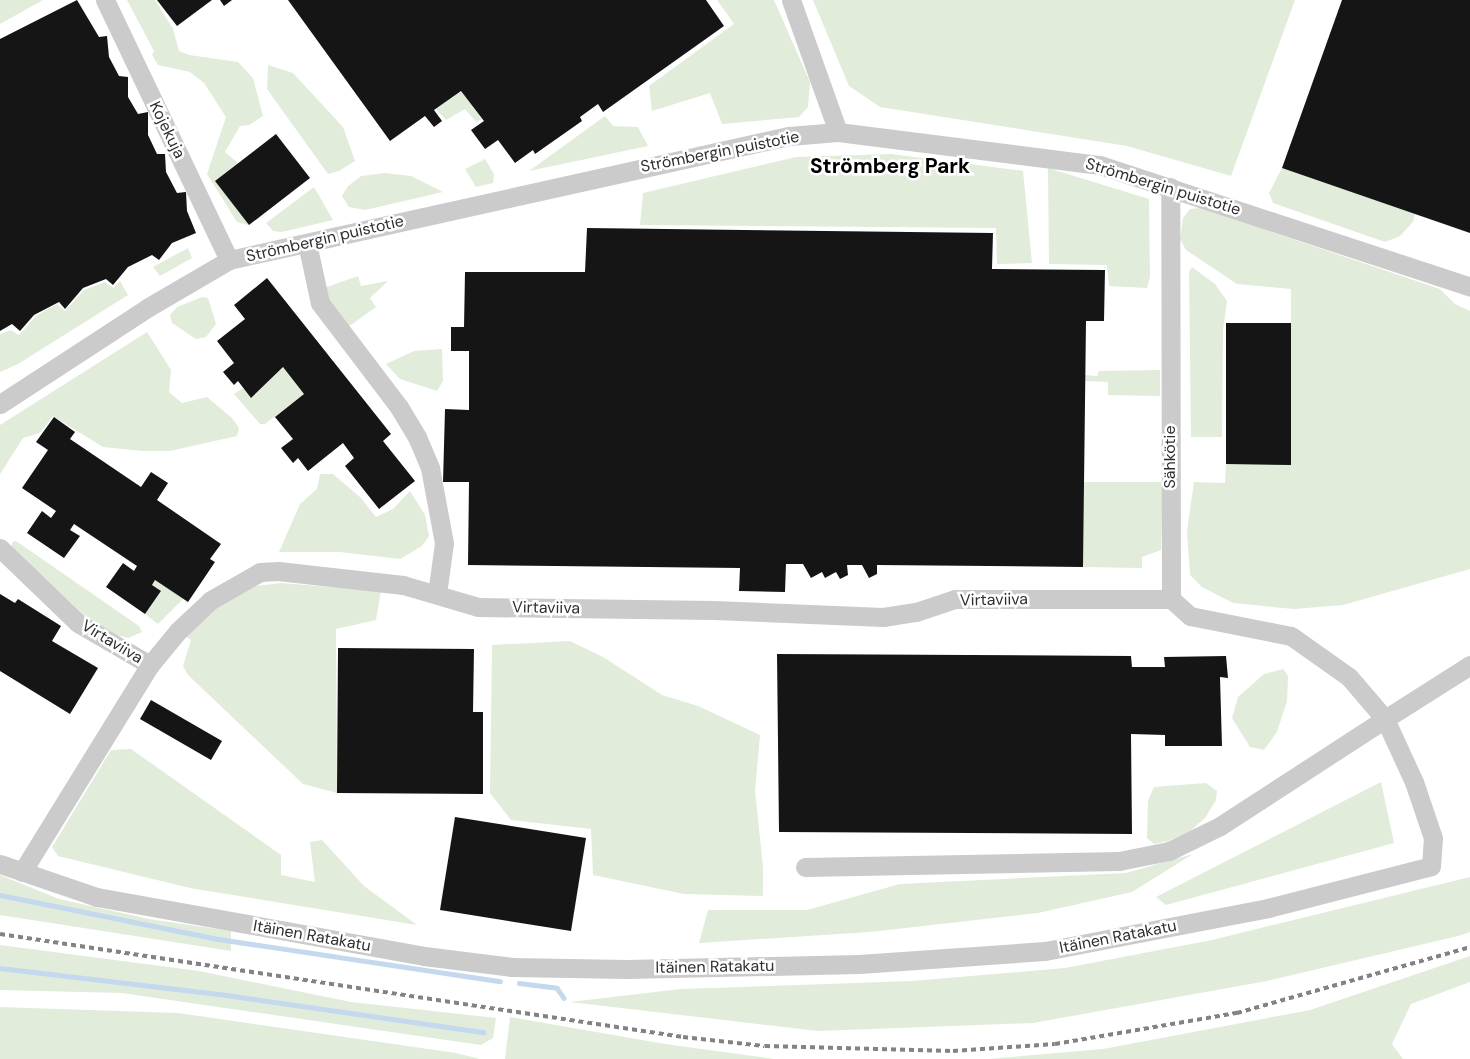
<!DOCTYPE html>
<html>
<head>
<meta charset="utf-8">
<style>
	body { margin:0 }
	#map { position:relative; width:1470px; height:1059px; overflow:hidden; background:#fff; font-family:"DM Sans",sans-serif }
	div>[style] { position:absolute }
	.green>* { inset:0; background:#e1ecda }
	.stream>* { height:4.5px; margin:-2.25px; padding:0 2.25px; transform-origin:2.25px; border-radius:2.25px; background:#c4d8ee }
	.building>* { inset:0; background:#151515 }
	.minor>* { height:19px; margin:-9.5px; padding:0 9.5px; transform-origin:9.5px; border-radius:9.5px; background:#cbcbcb }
	.rail>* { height:4px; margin-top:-2px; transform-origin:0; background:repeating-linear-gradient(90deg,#838383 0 5px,transparent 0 9px) }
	span { translate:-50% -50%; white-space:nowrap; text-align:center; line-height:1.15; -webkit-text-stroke:5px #fff; paint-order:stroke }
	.street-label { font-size:16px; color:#2e2e2e }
	.district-label { font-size:21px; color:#000; font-weight:700 }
</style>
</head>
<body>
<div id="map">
	<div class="green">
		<div style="clip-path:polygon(0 0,43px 0,0 24px)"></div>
		<div style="clip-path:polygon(127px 0,155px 0,173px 29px,179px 51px,189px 55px,238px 62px,253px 78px,263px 116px,249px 125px,240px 126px,225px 152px,238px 163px,215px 181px,249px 225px,237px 222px,207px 174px,226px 117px,204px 83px,190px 72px,158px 65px,152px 55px,154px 51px)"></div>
		<div style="clip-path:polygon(717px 0,774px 0,810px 82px,808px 107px,799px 117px,722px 124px,710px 93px,652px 111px,649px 86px,734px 24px)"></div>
		<div style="clip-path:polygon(813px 0,1295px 0,1231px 176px,1127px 146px,880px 107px,849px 86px)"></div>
		<div style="clip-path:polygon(268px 65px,293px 73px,343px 127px,355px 161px,339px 171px,328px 174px,267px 89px)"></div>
		<div style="clip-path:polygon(461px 91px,482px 119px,476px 122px,465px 109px,446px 120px,436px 109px)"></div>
		<div style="clip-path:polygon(605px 116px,613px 126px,638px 127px,648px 146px,529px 171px)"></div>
		<div style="clip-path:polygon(891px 154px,1023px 171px,1032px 263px,997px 264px,996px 228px,640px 225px,643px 193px,796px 157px)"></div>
		<div style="clip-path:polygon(485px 159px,494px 174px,493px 183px,476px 187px,465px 169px)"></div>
		<div style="clip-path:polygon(1048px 168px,1149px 199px,1150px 277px,1147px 288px,1109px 286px,1107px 265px,1049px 264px)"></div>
		<div style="clip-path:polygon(1282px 168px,1415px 214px,1413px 222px,1400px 236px,1385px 242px,1273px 203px,1269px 193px)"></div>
		<div style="clip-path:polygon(385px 173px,411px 176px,443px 192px,365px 210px,349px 207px,342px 196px,348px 186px,361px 176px)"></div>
		<div style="clip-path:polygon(314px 187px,333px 220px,282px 232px,273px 231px,266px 223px)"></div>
		<div style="clip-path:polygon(1201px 208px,1440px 289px,1455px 304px,1470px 311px,1470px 569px,1343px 605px,1294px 609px,1233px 603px,1202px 587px,1190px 575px,1187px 531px,1194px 482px,1225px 483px,1226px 464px,1291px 464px,1291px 289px,1237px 284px,1186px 250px,1180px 239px,1183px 218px,1190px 209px)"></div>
		<div style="clip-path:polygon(188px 248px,192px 258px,160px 276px,153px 267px)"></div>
		<div style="clip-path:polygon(1192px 267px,1215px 284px,1227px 301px,1223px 330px,1222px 437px,1191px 437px,1189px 272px)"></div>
		<div style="clip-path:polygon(358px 276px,361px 286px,388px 281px,370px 298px,376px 307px,348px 327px,328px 299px,324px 288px)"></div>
		<div style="clip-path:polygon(120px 281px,128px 295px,18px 364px,0 372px,0 334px,11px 330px,19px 335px,36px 316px,57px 304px,65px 311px,84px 290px,105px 282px,113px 288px)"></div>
		<div style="clip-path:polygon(202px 297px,208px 298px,216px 324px,206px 337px,196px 339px,172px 323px,170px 315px,177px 307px)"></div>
		<div style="clip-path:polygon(147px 332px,171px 370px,169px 392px,182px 403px,207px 397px,232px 418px,239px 428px,237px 436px,170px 451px,142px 451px,103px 447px,53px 416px,40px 433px,23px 438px,0 474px,0 425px)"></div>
		<div style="clip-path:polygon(442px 349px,443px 381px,437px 391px,400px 379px,386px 364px,414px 351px)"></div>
		<div style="clip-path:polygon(283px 367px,304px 394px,265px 424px,260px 424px,234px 394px,243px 388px,251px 398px)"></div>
		<div style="clip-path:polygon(1160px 370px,1160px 396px,1108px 395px,1108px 382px,1085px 381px,1085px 375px,1097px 376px,1099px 371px)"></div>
		<div style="clip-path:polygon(320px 474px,333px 474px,361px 498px,376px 517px,393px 509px,410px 491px,425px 515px,429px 536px,422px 546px,400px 559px,340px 552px,279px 552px,300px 504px,317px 489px)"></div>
		<div style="clip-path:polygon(1084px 482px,1163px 482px,1161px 550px,1142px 557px,1142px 568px,1083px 567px)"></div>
		<div style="clip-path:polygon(16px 541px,139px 626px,142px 632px,128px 638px,113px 634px,84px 615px,12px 548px,12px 542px)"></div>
		<div style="clip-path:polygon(155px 580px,183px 599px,158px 624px,145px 614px,161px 592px,152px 585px)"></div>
		<div style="clip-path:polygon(281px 583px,381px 591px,376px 620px,336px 629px,337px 793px,303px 784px,188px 675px,183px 666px,191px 640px,185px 636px,223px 603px,256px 586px)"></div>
		<div style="clip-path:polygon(570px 641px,603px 657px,662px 695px,698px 706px,760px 735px,755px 791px,763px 867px,763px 896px,684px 894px,593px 875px,591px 829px,511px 820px,490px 793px,492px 645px)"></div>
		<div style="clip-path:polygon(1283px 669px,1288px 676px,1287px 701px,1277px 732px,1264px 750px,1250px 747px,1232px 718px,1238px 697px,1264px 674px)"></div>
		<div style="clip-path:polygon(131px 749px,281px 855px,281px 875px,315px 882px,310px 842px,322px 840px,364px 886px,417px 925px,190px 888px,58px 856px,52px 847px,111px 750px)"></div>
		<div style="clip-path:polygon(1381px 782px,1394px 843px,1166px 905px,1156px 897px)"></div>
		<div style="clip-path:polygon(1206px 783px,1217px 791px,1216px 800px,1205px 818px,1190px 831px,1168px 841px,1154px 844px,1147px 838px,1148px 800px,1154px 787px)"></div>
		<div style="clip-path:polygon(1193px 854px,1132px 892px,1038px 913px,870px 932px,699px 943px,708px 910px,807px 910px,900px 884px,1126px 873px)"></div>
		<div style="clip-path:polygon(0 875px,59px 899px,149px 919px,231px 931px,231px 951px,0 915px)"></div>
		<div style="clip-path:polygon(1470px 877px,1470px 932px,1458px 936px,1267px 981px,1033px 1023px,818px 1031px,570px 1002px,681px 989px,912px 981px,1065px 968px,1212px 940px)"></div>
		<div style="clip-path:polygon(0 945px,199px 971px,351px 1002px,496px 1018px,493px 1038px,481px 1045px,122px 993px,0 990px)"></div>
		<div style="clip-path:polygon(1470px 956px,1470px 982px,1411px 1004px,1392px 1044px,1403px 1059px,988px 1059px,1103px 1049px,1310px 1010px)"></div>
		<div style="clip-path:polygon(0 1007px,178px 1013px,456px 1053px,480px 1059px,0 1059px)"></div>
		<div style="clip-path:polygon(510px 1017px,665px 1044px,774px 1059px,505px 1059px)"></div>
	</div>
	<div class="stream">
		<div style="left:0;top:895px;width:222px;rotate:11.4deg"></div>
		<div style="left:218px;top:939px;width:285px;rotate:8.5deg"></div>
		<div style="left:0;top:968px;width:228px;rotate:6.8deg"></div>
		<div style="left:226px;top:995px;width:260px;rotate:8.2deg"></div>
		<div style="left:519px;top:983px;width:38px;rotate:7deg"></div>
		<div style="left:557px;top:988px;width:12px;rotate:55deg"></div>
	</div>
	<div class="building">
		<div style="clip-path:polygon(77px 0,99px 37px,107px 36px,109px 57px,119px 76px,128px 77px,128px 97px,138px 114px,148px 112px,148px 135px,157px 154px,165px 154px,166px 172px,177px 193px,186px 192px,187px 211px,196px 233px,172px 243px,159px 260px,152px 255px,128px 267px,113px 285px,106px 279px,83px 288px,65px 309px,59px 302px,34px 315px,20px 331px,12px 324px,0 331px,0 39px)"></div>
		<div style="clip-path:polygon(157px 0,212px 0,177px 26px)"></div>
		<div style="clip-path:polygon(220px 0,232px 0,224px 6px)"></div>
		<div style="clip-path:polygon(288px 0,706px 0,724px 26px,603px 112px,598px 104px,580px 117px,582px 121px,535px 154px,533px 150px,515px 163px,498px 140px,485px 149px,471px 130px,484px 121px,461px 91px,434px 110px,442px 121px,434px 127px,425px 116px,390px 141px)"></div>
		<div style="clip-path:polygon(1342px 0,1470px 0,1470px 233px,1282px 168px)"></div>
		<div style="clip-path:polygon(276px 134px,310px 178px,249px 225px,215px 181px)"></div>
		<div style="clip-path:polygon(587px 228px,993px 233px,992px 269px,1105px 270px,1104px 321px,1086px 321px,1083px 567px,877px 565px,877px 574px,869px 578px,862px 565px,847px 565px,848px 575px,840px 579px,836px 572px,825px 578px,822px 572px,811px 578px,803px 564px,786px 564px,785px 592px,739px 591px,740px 568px,468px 565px,469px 482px,443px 482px,445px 409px,469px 410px,469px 351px,451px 351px,451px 327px,464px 327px,465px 272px,585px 272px)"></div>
		<div style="clip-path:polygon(267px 278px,391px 434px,383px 441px,415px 481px,379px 509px,345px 466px,354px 458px,343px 443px,308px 471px,298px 458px,293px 463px,281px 448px,293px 439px,275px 417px,304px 394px,283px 367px,251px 398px,238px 381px,234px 385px,223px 372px,234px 363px,217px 341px,245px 319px,234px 305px)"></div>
		<div style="clip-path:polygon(1226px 323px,1291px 323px,1291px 465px,1226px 464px)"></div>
		<div style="clip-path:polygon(54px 417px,75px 432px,70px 439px,141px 487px,151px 472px,168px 483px,157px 500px,221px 544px,210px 559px,215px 562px,188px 602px,155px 580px,152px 585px,161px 591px,145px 614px,106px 587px,123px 563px,134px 571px,137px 566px,74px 524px,70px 530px,80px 536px,64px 558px,27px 533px,42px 511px,51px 518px,56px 511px,22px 488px,48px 450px,36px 442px)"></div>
		<div style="clip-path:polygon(0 594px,15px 603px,18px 599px,61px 626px,52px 641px,98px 668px,70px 714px,0 671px)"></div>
		<div style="clip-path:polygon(338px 648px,474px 649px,473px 712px,483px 712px,483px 794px,337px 793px)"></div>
		<div style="clip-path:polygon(777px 654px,1131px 656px,1132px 667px,1165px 667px,1164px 657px,1226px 656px,1228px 678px,1220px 677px,1222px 746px,1165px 746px,1165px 735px,1131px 734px,1132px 834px,779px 832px)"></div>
		<div style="clip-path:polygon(151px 700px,222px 741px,211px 760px,140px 719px)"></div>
		<div style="clip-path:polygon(455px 817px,586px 838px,571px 931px,440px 910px)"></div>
	</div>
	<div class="minor">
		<div style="left:105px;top:0;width:288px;rotate:64.5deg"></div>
		<div style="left:791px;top:0;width:140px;rotate:70.4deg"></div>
		<div style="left:307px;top:243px;width:61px;rotate:77.8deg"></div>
		<div style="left:320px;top:303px;width:131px;rotate:52.8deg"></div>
		<div style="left:399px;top:407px;width:35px;rotate:59deg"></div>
		<div style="left:417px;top:437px;width:34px;rotate:67deg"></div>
		<div style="left:430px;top:468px;width:76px;rotate:79.4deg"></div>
		<div style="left:444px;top:543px;width:51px;rotate:97.8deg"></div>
		<div style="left:0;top:404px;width:176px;rotate:-33.1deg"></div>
		<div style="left:147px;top:308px;width:95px;rotate:-30.3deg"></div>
		<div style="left:229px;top:260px;width:574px;rotate:-12.49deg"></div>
		<div style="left:789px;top:136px;width:49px;rotate:-4.7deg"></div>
		<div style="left:838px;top:132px;width:264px;rotate:7.2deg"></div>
		<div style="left:1100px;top:165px;width:390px;rotate:18.2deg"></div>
		<div style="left:0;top:548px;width:108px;rotate:43.9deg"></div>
		<div style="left:78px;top:623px;width:83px;rotate:30.3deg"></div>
		<div style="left:150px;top:665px;width:44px;rotate:-50.5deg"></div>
		<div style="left:178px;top:631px;width:45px;rotate:-43.2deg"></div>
		<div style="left:211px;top:600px;width:56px;rotate:-29.7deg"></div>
		<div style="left:260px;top:572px;width:18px;rotate:-3deg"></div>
		<div style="left:278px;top:571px;width:126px;rotate:6.4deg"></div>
		<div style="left:403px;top:585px;width:78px;rotate:16.3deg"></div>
		<div style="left:478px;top:607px;width:236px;rotate:0.7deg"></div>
		<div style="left:714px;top:610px;width:169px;rotate:2.4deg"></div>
		<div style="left:883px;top:617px;width:33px;rotate:-9deg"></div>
		<div style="left:916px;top:612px;width:41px;rotate:-18.4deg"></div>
		<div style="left:955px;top:599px;width:216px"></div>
		<div style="left:0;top:864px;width:102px;rotate:18.8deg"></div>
		<div style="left:97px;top:897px;width:332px;rotate:10.2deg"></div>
		<div style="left:424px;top:956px;width:89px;rotate:7.1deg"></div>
		<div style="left:512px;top:967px;width:114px;rotate:1deg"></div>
		<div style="left:626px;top:969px;width:233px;rotate:-1.2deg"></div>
		<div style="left:859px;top:964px;width:186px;rotate:-4deg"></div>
		<div style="left:1045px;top:951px;width:227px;rotate:-10.9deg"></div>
		<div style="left:1268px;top:908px;width:168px;rotate:-14.4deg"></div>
		<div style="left:1431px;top:866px;width:28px;rotate:-86deg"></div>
		<div style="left:1433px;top:838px;width:59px;rotate:-108.7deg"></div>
		<div style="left:1414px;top:782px;width:69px;rotate:-114.7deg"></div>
		<div style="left:1385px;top:719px;width:101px;rotate:-32.4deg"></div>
		<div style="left:805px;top:867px;width:314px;rotate:-1.1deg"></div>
		<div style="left:1119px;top:861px;width:51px;rotate:-11.3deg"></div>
		<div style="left:1169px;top:851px;width:57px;rotate:-26.1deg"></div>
		<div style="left:1220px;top:826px;width:197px;rotate:-33deg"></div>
		<div style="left:1385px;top:719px;width:55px;rotate:-130.6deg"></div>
		<div style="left:1349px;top:677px;width:71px;rotate:-144.7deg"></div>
		<div style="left:1291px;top:636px;width:103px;rotate:-168.8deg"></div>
		<div style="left:1190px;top:616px;width:25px;rotate:-138deg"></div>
		<div style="left:1171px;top:599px;width:412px;rotate:-90.1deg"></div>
		<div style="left:22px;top:872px;width:243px;rotate:-58.3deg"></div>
	</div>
	<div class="rail">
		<div style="left:0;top:934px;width:691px;rotate:8.58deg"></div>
		<div style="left:683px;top:1037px;width:82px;rotate:6.3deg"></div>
		<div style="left:765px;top:1046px;width:188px;rotate:1.5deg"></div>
		<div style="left:953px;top:1051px;width:102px;rotate:-3.9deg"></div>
		<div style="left:1055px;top:1044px;width:185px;rotate:-9.7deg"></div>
		<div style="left:1237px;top:1013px;width:242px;rotate:-15.8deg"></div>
	</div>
	<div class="street-label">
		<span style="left:167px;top:130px;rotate:64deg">Kojekuja</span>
		<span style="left:720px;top:152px;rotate:-11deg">Strömbergin puistotie</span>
		<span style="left:1163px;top:187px;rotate:17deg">Strömbergin puistotie</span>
		<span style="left:325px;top:239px;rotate:-13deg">Strömbergin puistotie</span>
		<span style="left:1170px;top:457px;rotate:-90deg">Sähkötie</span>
		<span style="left:994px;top:600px;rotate:-1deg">Virtaviiva</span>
		<span style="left:546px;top:608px;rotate:1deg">Virtaviiva</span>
		<span style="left:112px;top:642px;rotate:31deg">Virtaviiva</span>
		<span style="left:312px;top:936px;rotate:10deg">Itäinen Ratakatu</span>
		<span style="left:1118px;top:937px;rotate:-11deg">Itäinen Ratakatu</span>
		<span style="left:715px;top:967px;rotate:-1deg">Itäinen Ratakatu</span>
	</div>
	<div class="district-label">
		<span style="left:890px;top:166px">Strömberg Park</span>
	</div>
</div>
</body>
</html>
